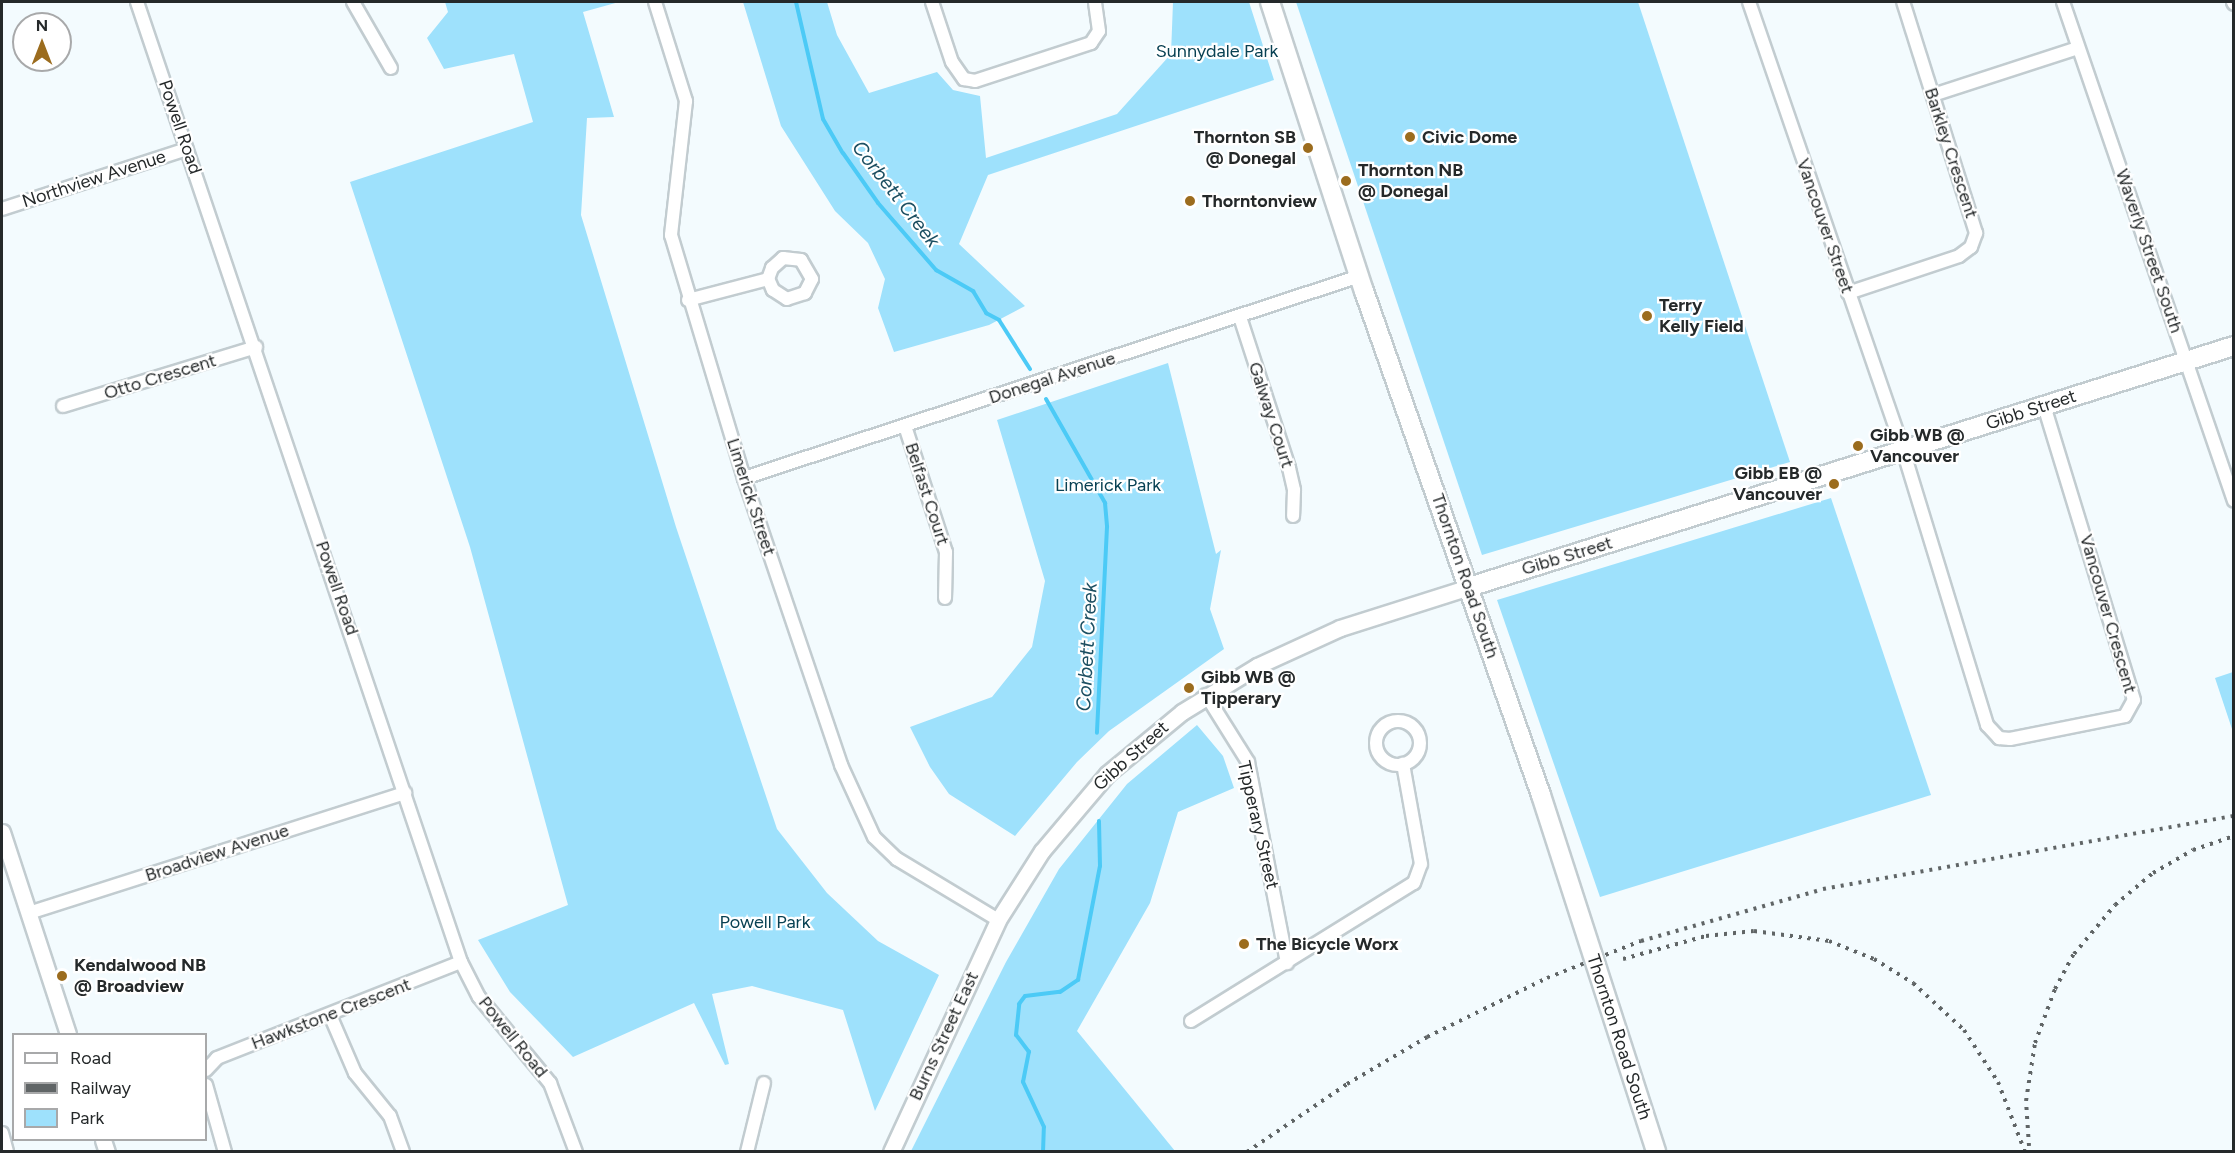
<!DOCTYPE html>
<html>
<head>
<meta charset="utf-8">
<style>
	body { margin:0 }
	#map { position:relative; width:2235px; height:1153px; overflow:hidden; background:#f3fbfe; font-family:Figtree,sans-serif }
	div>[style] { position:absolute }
	.green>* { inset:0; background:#9ee1fc }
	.stream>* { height:4px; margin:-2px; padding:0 2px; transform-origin:2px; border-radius:2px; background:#4ccaf6 }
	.roads { filter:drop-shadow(2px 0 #c2ccd0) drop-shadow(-2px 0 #c2ccd0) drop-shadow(0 2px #c2ccd0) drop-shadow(0 -2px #c2ccd0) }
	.minor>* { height:12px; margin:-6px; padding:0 6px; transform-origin:6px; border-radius:6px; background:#fff }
	.minor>.ring { margin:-6px; padding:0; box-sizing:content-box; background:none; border:12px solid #fff; border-radius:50% }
	.tertiary>* { height:15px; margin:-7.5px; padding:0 7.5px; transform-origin:7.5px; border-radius:7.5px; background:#fff }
	.secondary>* { height:18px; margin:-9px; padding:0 9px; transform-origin:9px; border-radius:9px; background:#fff }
	.rail>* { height:4px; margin-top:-2px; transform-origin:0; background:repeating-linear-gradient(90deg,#606566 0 3px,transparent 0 9px) }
	.dots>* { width:16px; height:16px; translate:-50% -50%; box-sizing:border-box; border:3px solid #fff; border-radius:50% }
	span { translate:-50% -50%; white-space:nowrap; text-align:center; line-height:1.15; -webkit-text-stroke:4.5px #fff; paint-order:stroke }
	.park-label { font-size:18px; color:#084153 }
	.street-label { font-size:18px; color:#25292a }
	.poi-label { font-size:18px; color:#25292a; font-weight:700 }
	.left { translate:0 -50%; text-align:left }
	.right { translate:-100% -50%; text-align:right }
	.water-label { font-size:20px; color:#1c4f62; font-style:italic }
	.frame { position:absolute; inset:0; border:3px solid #25292a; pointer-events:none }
	.legend { position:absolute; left:12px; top:1033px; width:195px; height:108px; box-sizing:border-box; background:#fff; border:2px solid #a8a9aa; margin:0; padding:8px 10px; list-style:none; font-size:18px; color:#25292a }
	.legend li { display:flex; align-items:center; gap:12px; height:30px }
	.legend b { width:30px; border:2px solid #a8a9aa }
	.north { position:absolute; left:12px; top:12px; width:60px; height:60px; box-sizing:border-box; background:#fff; border:2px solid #a8a9aa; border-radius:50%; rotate:0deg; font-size:16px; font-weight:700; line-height:24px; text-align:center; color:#25292a }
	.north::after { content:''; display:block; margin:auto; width:21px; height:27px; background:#9b6c1e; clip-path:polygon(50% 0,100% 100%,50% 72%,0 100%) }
</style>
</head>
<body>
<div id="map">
	<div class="green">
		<div style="clip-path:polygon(445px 2px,619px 2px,583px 12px,614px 117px,587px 118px,581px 215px,676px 527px,777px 829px,827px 893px,878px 941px,939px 975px,875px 1111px,843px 1010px,752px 986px,712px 994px,729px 1064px,725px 1065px,694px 1003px,573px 1057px,510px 992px,478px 940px,568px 905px,470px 547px,350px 182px,533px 122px,514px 54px,444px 69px,427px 38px,448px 12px)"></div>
		<div style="clip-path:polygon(743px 2px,827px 2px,837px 35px,869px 93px,937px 72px,953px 90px,980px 96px,986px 158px,1117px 114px,1171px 54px,1173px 2px,1249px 2px,1274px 80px,988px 175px,959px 244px,1025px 306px,989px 325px,894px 352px,878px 308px,885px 279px,868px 243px,835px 211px,781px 126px)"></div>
		<div style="clip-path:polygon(1296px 2px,1638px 2px,1790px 462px,1482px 555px)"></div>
		<div style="clip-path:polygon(1168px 363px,1216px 554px,1221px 550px,1210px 609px,1224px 649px,1109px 731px,1077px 762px,1015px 836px,949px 794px,930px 767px,910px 727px,992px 697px,1032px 647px,1045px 581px,997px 420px)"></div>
		<div style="clip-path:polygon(1831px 498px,1931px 795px,1600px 897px,1497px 600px)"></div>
		<div style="clip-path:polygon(2233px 672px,2234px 672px,2233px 732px,2215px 678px)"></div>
		<div style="clip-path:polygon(1197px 725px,1223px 756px,1234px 788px,1178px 812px,1150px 903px,1077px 1031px,1175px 1151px,911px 1151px,1006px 962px,1059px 869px,1127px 784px)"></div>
	</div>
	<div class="stream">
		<div style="left:796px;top:2px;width:120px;rotate:77deg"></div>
		<div style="left:823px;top:119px;width:39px;rotate:60deg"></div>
		<div style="left:843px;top:153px;width:61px;rotate:55deg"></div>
		<div style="left:878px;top:203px;width:89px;rotate:49.1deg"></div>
		<div style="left:936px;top:270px;width:43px;rotate:29.6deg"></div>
		<div style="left:973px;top:291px;width:26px;rotate:59deg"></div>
		<div style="left:986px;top:313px;width:15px;rotate:28deg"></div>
		<div style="left:999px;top:320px;width:58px;rotate:57.7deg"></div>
		<div style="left:1046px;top:399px;width:120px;rotate:60.4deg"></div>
		<div style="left:1105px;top:503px;width:24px;rotate:85deg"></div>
		<div style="left:1107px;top:527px;width:206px;rotate:92.8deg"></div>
		<div style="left:1043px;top:1152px;width:25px;rotate:-88deg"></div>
		<div style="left:1044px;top:1127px;width:50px;rotate:-115deg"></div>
		<div style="left:1023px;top:1082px;width:31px;rotate:-79deg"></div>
		<div style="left:1029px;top:1052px;width:21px;rotate:-127deg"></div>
		<div style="left:1016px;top:1035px;width:31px;rotate:-84deg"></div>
		<div style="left:1019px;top:1004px;width:10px;rotate:-53deg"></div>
		<div style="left:1025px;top:996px;width:35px;rotate:-7deg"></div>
		<div style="left:1060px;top:992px;width:22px;rotate:-34deg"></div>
		<div style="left:1078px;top:980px;width:116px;rotate:-79.1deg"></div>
		<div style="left:1100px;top:866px;width:45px;rotate:-91.3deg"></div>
	</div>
	<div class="roads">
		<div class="minor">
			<div style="left:137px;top:2px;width:1013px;rotate:71.35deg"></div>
			<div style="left:461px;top:962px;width:39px;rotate:63deg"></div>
			<div style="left:479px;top:997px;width:112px;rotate:50.5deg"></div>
			<div style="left:550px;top:1083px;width:74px;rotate:69.4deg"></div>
			<div style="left:353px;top:2px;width:76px;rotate:60.1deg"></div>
			<div style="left:655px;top:2px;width:104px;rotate:72.6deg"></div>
			<div style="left:686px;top:101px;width:135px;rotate:96.4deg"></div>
			<div style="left:671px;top:235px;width:254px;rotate:73.3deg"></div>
			<div style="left:744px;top:478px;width:303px;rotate:71.3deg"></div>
			<div style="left:841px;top:765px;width:79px;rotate:65.4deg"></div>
			<div style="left:874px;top:837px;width:32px;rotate:44deg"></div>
			<div style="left:897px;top:859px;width:118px;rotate:31.1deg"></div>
			<div style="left:932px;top:2px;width:63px;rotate:71.6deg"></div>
			<div style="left:952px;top:62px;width:21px;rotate:55deg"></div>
			<div style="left:964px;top:79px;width:11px;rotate:10deg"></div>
			<div style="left:975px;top:81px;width:122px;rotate:-18.1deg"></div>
			<div style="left:1091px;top:43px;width:14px;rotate:-56deg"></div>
			<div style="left:1099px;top:31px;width:29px;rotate:-98deg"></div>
			<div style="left:1749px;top:2px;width:474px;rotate:71deg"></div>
			<div style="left:1903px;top:450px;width:288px;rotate:73deg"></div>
			<div style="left:1987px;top:725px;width:18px;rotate:47deg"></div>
			<div style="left:1999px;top:738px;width:11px;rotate:5deg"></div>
			<div style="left:2010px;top:739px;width:117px;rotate:-11.3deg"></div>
			<div style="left:2125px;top:716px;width:18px;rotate:-61deg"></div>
			<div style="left:2134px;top:700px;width:308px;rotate:-107deg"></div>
			<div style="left:2063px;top:2px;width:527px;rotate:71.08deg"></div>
			<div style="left:2233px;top:2px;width:2px;rotate:63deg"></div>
			<div style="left:1933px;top:95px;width:152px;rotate:-18deg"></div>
			<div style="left:2px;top:209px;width:194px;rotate:-18deg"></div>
			<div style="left:1848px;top:293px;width:117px;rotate:-18.4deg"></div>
			<div style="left:1959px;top:256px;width:15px;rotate:-37deg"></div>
			<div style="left:1971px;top:247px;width:15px;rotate:-70deg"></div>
			<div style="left:1976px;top:233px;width:242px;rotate:-107.5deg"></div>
			<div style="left:688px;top:300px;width:83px;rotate:-14.7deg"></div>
			<div style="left:768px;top:279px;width:12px;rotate:-70deg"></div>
			<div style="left:772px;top:268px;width:15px;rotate:-42deg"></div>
			<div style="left:783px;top:258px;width:18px;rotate:6deg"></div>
			<div style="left:801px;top:260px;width:22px;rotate:60deg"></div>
			<div style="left:812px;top:279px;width:16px;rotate:117deg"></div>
			<div style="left:805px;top:293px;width:19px;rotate:162deg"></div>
			<div style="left:787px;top:299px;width:17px;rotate:-147deg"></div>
			<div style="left:773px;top:290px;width:12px;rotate:-114deg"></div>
			<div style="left:1240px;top:317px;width:159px;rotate:72deg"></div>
			<div style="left:1289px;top:468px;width:23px;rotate:77deg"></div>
			<div style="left:1294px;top:490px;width:26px;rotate:92deg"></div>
			<div style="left:63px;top:406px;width:202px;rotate:-17deg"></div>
			<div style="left:905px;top:426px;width:133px;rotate:72deg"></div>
			<div style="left:946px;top:552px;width:46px;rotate:91.2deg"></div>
			<div style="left:744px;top:478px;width:648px;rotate:-18.16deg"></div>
			<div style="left:1206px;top:695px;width:79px;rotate:57.9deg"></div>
			<div style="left:1248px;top:762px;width:205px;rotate:79deg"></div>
			<div class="ring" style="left:1376px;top:721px;width:32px;height:32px"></div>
			<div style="left:29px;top:913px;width:395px;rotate:-17.7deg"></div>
			<div style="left:330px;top:1015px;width:63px;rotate:66.7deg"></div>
			<div style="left:355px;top:1073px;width:55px;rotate:50.9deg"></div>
			<div style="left:390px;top:1116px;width:38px;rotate:70deg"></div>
			<div style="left:1191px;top:1021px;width:262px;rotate:-31.8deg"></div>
			<div style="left:1414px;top:883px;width:20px;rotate:-70deg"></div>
			<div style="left:1421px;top:864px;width:102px;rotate:-100.2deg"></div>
			<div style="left:206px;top:1070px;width:16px;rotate:-47deg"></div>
			<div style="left:217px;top:1058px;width:262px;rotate:-21.5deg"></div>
			<div style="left:206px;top:1085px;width:70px;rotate:74.2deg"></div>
			<div style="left:2px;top:1133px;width:20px;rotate:75deg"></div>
			<div style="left:747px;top:1152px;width:71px;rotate:-76.2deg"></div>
		</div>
		<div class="tertiary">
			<div style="left:2px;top:832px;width:213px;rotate:71.9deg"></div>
			<div style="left:103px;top:1140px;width:13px;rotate:72deg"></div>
			<div style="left:891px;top:1152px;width:255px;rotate:-65.2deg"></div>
			<div style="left:998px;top:920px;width:82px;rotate:-57.5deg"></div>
			<div style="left:1042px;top:851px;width:101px;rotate:-49.8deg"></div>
			<div style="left:1107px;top:774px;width:97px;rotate:-39.6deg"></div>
			<div style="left:1182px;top:712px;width:88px;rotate:-31.5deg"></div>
			<div style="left:1257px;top:666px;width:91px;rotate:-24.6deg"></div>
			<div style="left:1340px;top:628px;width:135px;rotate:-17.6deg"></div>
		</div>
		<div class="secondary">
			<div style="left:1270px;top:2px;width:304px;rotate:72deg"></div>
			<div style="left:1364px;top:291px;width:534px;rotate:70.65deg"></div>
			<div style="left:1541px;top:795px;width:375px;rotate:72.1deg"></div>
			<div style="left:1469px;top:587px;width:802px;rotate:-17.49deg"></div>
		</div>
	</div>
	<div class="rail">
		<div style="left:1623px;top:959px;width:86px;rotate:-15.5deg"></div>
		<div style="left:1706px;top:936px;width:48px;rotate:-5.9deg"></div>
		<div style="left:1754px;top:931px;width:76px;rotate:7.6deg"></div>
		<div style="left:1829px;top:941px;width:48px;rotate:21.8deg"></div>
		<div style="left:1874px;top:959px;width:46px;rotate:31.6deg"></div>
		<div style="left:1913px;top:983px;width:69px;rotate:42.7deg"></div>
		<div style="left:1964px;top:1030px;width:62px;rotate:56.8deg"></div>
		<div style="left:1998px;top:1082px;width:75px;rotate:68.9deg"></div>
		<div style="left:2029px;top:1146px;width:45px;rotate:-93.8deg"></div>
		<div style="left:2026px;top:1101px;width:59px;rotate:-81.2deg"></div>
		<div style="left:2035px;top:1043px;width:58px;rotate:-69.7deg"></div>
		<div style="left:2055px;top:989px;width:40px;rotate:-62deg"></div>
		<div style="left:2074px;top:954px;width:64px;rotate:-50.1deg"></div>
		<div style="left:2115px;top:905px;width:50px;rotate:-40.1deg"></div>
		<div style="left:2153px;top:873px;width:46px;rotate:-29.9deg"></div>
		<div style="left:2193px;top:850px;width:43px;rotate:-18.9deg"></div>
		<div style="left:1247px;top:1152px;width:121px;rotate:-34.2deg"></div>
		<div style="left:1347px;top:1084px;width:93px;rotate:-30.4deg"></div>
		<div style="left:1427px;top:1037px;width:134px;rotate:-26.2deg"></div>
		<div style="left:1547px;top:978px;width:101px;rotate:-21.5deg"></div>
		<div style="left:1641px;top:941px;width:189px;rotate:-15.9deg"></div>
		<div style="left:1823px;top:889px;width:417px;rotate:-10.1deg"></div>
	</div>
	<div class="dots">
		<div style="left:1410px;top:137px;background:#9b6c1e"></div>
		<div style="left:1308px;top:148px;background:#9b6c1e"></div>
		<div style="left:1346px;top:181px;background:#9b6c1e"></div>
		<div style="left:1190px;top:201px;background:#9b6c1e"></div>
		<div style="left:1647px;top:316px;background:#9b6c1e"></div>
		<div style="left:1858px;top:446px;background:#9b6c1e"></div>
		<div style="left:1834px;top:484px;background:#9b6c1e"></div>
		<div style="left:1189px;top:688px;background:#9b6c1e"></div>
		<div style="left:1244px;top:944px;background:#9b6c1e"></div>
		<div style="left:62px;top:976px;background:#9b6c1e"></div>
	</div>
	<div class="park-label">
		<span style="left:1217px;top:51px">Sunnydale Park</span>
		<span style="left:1108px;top:485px">Limerick Park</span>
		<span style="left:765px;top:922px">Powell Park</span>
	</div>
	<div class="street-label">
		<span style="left:180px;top:127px;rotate:71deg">Powell Road</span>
		<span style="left:1951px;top:153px;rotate:72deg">Barkley Crescent</span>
		<span style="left:94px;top:179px;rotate:-18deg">Northview Avenue</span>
		<span style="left:1825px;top:226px;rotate:71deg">Vancouver Street</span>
		<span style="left:2149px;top:251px;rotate:71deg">Waverly Street South</span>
		<span style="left:160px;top:377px;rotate:-17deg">Otto Crescent</span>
		<span style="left:1052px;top:378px;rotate:-18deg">Donegal Avenue</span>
		<span style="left:2031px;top:410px;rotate:-18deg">Gibb Street</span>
		<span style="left:1271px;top:415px;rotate:72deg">Galway Court</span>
		<span style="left:927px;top:494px;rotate:72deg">Belfast Court</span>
		<span style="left:751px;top:497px;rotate:72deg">Limerick Street</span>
		<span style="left:1567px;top:556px;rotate:-17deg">Gibb Street</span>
		<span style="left:1465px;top:576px;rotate:71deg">Thornton Road South</span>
		<span style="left:337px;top:588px;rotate:71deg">Powell Road</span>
		<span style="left:2108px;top:614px;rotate:74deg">Vancouver Crescent</span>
		<span style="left:1131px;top:756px;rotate:-42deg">Gibb Street</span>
		<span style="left:1258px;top:825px;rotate:77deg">Tipperary Street</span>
		<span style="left:217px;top:853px;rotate:-18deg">Broadview Avenue</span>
		<span style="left:331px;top:1014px;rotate:-21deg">Hawkstone Crescent</span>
		<span style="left:944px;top:1036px;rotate:-65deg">Burns Street East</span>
		<span style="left:513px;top:1037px;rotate:51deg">Powell Road</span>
		<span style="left:1619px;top:1037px;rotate:72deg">Thornton Road South</span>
	</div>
	<div class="poi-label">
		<span class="left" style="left:1422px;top:137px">Civic Dome</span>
		<span class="right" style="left:1296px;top:148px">Thornton SB<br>@ Donegal</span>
		<span class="left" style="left:1358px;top:181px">Thornton NB<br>@ Donegal</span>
		<span class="left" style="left:1202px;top:201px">Thorntonview</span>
		<span class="left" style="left:1659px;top:316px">Terry<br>Kelly Field</span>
		<span class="left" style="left:1870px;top:446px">Gibb WB @<br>Vancouver</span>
		<span class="right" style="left:1822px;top:484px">Gibb EB @<br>Vancouver</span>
		<span class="left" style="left:1201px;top:688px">Gibb WB @<br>Tipperary</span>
		<span class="left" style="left:1256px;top:944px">The Bicycle Worx</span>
		<span class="left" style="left:74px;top:976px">Kendalwood NB<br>@ Broadview</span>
	</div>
	<div class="water-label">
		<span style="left:896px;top:194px;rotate:52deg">Corbett Creek</span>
		<span style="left:1087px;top:647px;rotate:-87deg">Corbett Creek</span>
	</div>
	<div class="frame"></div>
	<ul class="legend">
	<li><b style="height:8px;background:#fff"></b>Road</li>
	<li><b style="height:8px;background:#606566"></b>Railway</li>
	<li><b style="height:16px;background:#9ee1fc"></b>Park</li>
	</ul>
	<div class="north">N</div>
</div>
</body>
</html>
